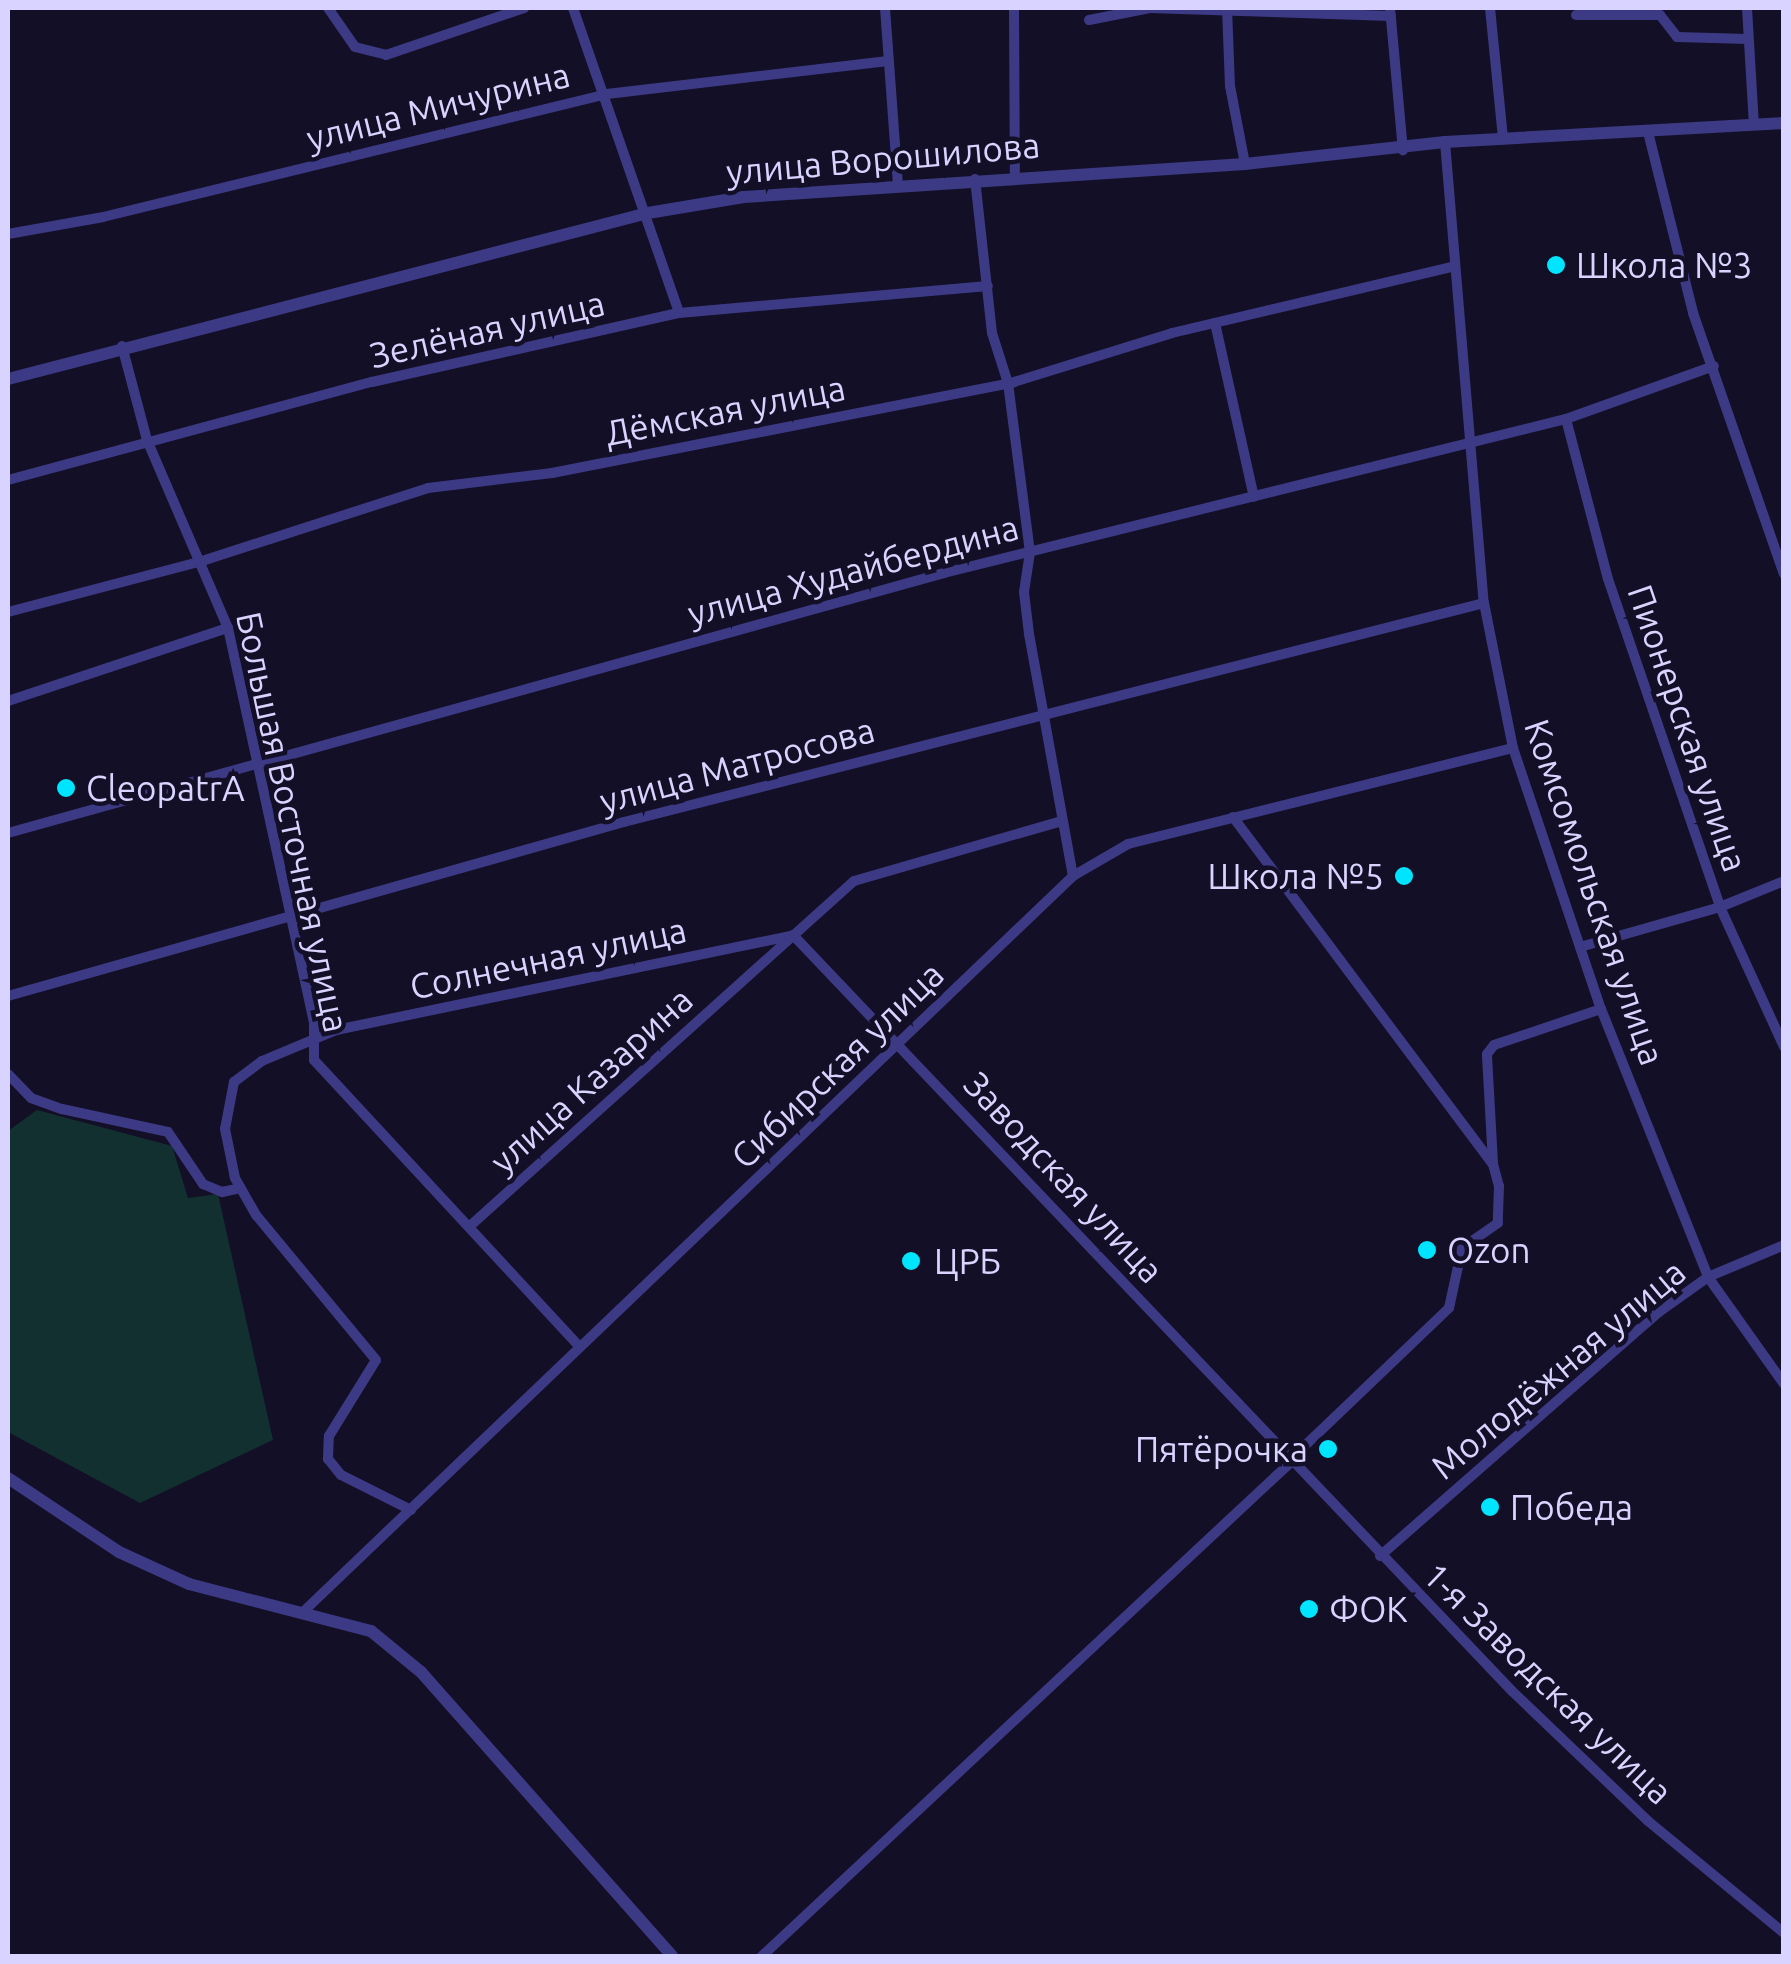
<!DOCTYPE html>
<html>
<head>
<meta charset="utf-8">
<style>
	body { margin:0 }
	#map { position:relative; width:1791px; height:1964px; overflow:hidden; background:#130f26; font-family:Ubuntu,sans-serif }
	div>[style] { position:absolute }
	.green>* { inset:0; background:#12302f }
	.minor>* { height:10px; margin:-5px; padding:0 5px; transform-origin:5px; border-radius:5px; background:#3d3a85 }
	.tertiary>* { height:12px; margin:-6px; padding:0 6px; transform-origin:6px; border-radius:6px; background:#3d3a85 }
	.dots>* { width:28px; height:28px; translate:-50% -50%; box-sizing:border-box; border:5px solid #130f26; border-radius:50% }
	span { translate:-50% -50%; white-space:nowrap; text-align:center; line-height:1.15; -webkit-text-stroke:9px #130f26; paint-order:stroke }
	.street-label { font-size:35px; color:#d9d4ff }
	.poi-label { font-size:35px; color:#d9d4ff }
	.left { translate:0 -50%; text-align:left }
	.right { translate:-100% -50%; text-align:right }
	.frame { position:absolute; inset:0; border:10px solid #d9d4ff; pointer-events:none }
</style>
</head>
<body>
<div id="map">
	<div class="green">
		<div style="clip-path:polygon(37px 1110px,172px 1146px,188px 1198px,218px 1194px,273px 1440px,140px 1503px,8px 1432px,8px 1131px)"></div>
	</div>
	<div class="minor">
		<div style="left:328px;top:8px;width:47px;rotate:55.3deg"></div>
		<div style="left:355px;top:47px;width:32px;rotate:14deg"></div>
		<div style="left:386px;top:55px;width:146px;rotate:-18.8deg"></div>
		<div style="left:573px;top:8px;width:323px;rotate:70.8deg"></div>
		<div style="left:885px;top:8px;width:177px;rotate:85.8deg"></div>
		<div style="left:1014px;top:8px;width:168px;rotate:89.7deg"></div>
		<div style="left:1227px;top:8px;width:78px;rotate:87.8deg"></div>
		<div style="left:1230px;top:86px;width:79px;rotate:79.1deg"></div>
		<div style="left:1390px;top:8px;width:143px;rotate:84.8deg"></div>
		<div style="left:1490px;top:8px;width:132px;rotate:84.3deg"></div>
		<div style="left:1747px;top:8px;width:117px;rotate:86.6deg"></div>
		<div style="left:1576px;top:15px;width:84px"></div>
		<div style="left:1660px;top:15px;width:28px;rotate:52deg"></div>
		<div style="left:1677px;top:37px;width:71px;rotate:1.6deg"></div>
		<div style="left:1089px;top:20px;width:62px;rotate:-11.1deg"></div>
		<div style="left:1150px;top:8px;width:241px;rotate:1.9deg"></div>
		<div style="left:1648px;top:132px;width:187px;rotate:76deg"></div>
		<div style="left:1693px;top:313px;width:276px;rotate:70.8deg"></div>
		<div style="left:1445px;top:142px;width:463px;rotate:85.2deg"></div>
		<div style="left:1484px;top:603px;width:148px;rotate:78.7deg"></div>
		<div style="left:1513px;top:748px;width:275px;rotate:71.4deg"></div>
		<div style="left:1601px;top:1009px;width:289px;rotate:68.2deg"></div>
		<div style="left:1708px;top:1277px;width:131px;rotate:54.6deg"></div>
		<div style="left:975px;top:179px;width:155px;rotate:83.7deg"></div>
		<div style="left:992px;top:333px;width:52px;rotate:72.3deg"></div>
		<div style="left:1008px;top:383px;width:170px;rotate:82.6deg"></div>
		<div style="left:1030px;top:552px;width:40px;rotate:98.5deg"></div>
		<div style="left:1024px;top:592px;width:42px;rotate:83.2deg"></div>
		<div style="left:1029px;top:634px;width:246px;rotate:79.7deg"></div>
		<div style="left:8px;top:234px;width:97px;rotate:-10.1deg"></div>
		<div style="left:103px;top:217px;width:519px;rotate:-13.71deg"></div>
		<div style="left:607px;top:94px;width:283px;rotate:-6.7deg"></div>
		<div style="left:1215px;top:323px;width:178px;rotate:77.4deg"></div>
		<div style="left:122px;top:346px;width:97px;rotate:75.1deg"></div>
		<div style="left:147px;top:440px;width:205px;rotate:66.7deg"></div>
		<div style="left:228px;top:628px;width:403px;rotate:77.7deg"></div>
		<div style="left:314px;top:1022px;width:38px;rotate:90deg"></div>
		<div style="left:314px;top:1060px;width:390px;rotate:47.2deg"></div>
		<div style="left:1566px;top:419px;width:165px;rotate:75.3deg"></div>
		<div style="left:1608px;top:579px;width:347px;rotate:71.1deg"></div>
		<div style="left:1720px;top:907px;width:154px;rotate:65.4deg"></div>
		<div style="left:8px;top:480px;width:377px;rotate:-15.1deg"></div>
		<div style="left:372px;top:382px;width:315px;rotate:-12.7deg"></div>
		<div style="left:679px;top:313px;width:310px;rotate:-5deg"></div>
		<div style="left:8px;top:612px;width:201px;rotate:-14.7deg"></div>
		<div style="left:202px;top:561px;width:237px;rotate:-17.9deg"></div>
		<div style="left:428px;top:488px;width:125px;rotate:-6.9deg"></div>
		<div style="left:552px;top:473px;width:471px;rotate:-11.1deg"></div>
		<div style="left:1014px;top:382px;width:165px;rotate:-17.2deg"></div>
		<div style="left:1172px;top:333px;width:291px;rotate:-13.3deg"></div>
		<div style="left:8px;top:701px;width:232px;rotate:-18.4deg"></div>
		<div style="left:1233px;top:817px;width:434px;rotate:53.2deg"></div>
		<div style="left:1493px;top:1164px;width:23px;rotate:75deg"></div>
		<div style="left:1499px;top:1186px;width:37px;rotate:92deg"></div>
		<div style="left:1498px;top:1223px;width:44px;rotate:145.2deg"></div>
		<div style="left:1462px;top:1248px;width:61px;rotate:102.2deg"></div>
		<div style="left:1449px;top:1308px;width:217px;rotate:136.3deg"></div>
		<div style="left:8px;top:833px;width:971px;rotate:-15.52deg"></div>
		<div style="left:944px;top:573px;width:641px;rotate:-13.91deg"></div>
		<div style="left:1566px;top:419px;width:157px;rotate:-19.7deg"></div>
		<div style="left:793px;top:935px;width:1043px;rotate:46.44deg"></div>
		<div style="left:1512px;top:1691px;width:188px;rotate:43.7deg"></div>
		<div style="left:1648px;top:1821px;width:176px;rotate:39.5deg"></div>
		<div style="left:1580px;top:947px;width:146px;rotate:-15.9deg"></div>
		<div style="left:1720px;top:907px;width:69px;rotate:-22.1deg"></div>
		<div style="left:8px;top:996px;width:640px;rotate:-15.77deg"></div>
		<div style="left:624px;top:822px;width:887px;rotate:-14.29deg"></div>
		<div style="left:8px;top:1074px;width:33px;rotate:46deg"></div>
		<div style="left:31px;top:1098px;width:33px;rotate:20deg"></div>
		<div style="left:62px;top:1109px;width:108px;rotate:12.2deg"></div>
		<div style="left:168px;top:1132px;width:63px;rotate:56.1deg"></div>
		<div style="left:203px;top:1184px;width:21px;rotate:23deg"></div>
		<div style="left:222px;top:1192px;width:19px;rotate:-12deg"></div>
		<div style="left:1493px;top:1163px;width:109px;rotate:-93.2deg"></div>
		<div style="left:1487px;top:1054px;width:11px;rotate:-52deg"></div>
		<div style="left:1494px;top:1045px;width:113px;rotate:-18.6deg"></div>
		<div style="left:470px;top:1226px;width:516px;rotate:-41.94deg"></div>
		<div style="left:854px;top:881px;width:216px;rotate:-16.1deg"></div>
		<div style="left:411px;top:1510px;width:78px;rotate:-153.4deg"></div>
		<div style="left:341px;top:1475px;width:21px;rotate:-129deg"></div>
		<div style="left:328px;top:1459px;width:23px;rotate:-88deg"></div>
		<div style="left:329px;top:1436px;width:89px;rotate:-58.3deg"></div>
		<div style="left:376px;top:1360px;width:188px;rotate:-129.6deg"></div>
		<div style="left:256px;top:1215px;width:43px;rotate:-119.6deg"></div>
		<div style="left:235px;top:1178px;width:50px;rotate:-101.5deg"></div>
		<div style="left:225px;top:1129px;width:48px;rotate:-79.2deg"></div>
		<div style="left:234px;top:1082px;width:35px;rotate:-37deg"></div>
		<div style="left:262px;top:1061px;width:80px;rotate:-22.7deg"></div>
		<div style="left:336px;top:1030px;width:467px;rotate:-11.7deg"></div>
		<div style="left:1380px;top:1556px;width:371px;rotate:-41.2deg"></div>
		<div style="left:1659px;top:1312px;width:60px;rotate:-35.5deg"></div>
		<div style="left:1708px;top:1277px;width:82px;rotate:-22.8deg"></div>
		<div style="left:304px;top:1611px;width:1064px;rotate:-43.7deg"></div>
		<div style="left:1073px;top:876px;width:64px;rotate:-30.2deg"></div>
		<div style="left:1128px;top:844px;width:397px;rotate:-14deg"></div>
		<div style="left:762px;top:1956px;width:722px;rotate:-43.04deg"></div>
	</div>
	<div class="tertiary">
		<div style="left:8px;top:379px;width:661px;rotate:-14.54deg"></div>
		<div style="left:648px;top:213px;width:97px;rotate:-9.5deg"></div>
		<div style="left:744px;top:197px;width:502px;rotate:-3.77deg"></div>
		<div style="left:1245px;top:164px;width:201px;rotate:-6.3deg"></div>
		<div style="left:1445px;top:142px;width:340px;rotate:-3.2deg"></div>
		<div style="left:8px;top:1478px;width:133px;rotate:33.7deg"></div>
		<div style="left:119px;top:1552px;width:77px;rotate:24.6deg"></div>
		<div style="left:189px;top:1584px;width:188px;rotate:14.5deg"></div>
		<div style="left:371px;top:1631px;width:65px;rotate:39.4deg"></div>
		<div style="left:421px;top:1672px;width:379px;rotate:48.5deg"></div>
	</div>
	<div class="dots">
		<div style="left:1556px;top:265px;background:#00e5ff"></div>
		<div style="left:66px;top:788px;background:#00e5ff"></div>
		<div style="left:1404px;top:876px;background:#00e5ff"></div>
		<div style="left:1427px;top:1250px;background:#00e5ff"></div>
		<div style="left:911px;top:1261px;background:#00e5ff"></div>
		<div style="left:1328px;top:1449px;background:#00e5ff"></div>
		<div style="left:1490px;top:1507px;background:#00e5ff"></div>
		<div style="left:1309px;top:1609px;background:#00e5ff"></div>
	</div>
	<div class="street-label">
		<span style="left:438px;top:106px;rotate:-14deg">улица Мичурина</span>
		<span style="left:883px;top:158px;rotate:-5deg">улица Ворошилова</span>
		<span style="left:487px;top:329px;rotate:-13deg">Зелёная улица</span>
		<span style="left:725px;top:410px;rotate:-11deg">Дёмская улица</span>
		<span style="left:853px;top:570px;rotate:-15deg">улица Худайбердина</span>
		<span style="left:1688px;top:728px;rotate:71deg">Пионерская улица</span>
		<span style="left:737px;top:765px;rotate:-15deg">улица Матросова</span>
		<span style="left:293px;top:822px;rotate:78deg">Большая Восточная улица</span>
		<span style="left:1595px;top:892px;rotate:71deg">Комсомольская улица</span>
		<span style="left:548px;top:958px;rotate:-12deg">Солнечная улица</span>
		<span style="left:837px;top:1065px;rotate:-44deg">Сибирская улица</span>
		<span style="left:591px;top:1080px;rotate:-42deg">улица Казарина</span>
		<span style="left:1064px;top:1177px;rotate:47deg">Заводская улица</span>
		<span style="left:1558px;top:1369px;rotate:-40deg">Молодёжная улица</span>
		<span style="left:1548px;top:1683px;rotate:44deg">1-я Заводская улица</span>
	</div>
	<div class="poi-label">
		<span class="left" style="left:1576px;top:265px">Школа №3</span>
		<span class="left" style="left:86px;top:788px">CleopatrA</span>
		<span class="right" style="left:1384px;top:876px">Школа №5</span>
		<span class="left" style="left:1447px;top:1250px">Ozon</span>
		<span class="left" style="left:934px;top:1261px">ЦРБ</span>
		<span class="right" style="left:1308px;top:1449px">Пятёрочка</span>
		<span class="left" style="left:1510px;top:1507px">Победа</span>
		<span class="left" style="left:1329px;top:1609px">ФОК</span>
	</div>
	<div class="frame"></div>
</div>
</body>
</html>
